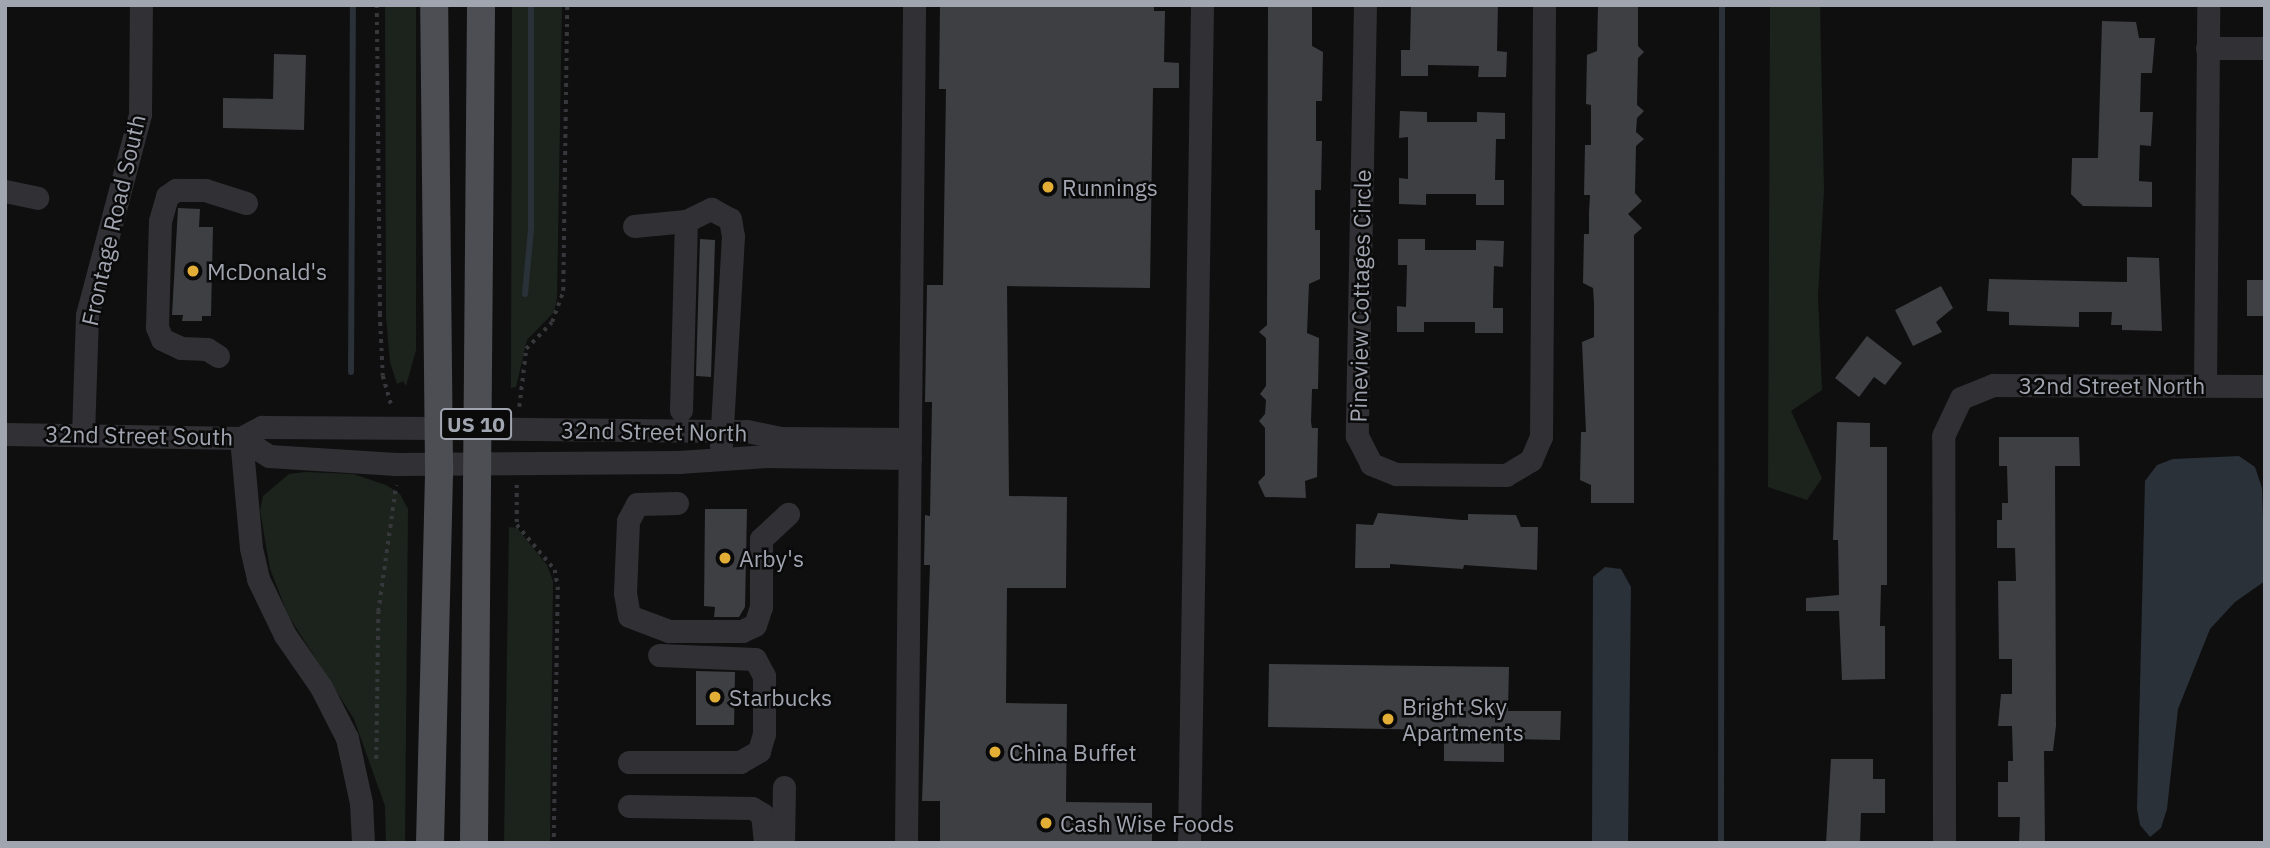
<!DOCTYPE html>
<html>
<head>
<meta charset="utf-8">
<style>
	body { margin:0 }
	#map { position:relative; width:2270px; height:848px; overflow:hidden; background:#0f0f10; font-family:"IBM Plex Sans",sans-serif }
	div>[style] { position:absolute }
	.green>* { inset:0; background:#1c231d }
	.water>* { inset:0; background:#2a3138 }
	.stream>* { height:6px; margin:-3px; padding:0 3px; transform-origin:3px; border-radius:3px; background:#2a3138 }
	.building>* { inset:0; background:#3e3f43 }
	.path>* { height:3.5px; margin-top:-1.75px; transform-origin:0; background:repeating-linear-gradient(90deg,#37383c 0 3.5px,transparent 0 8.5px) }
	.minor>* { height:23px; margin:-11.5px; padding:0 11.5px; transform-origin:11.5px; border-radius:11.5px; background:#313135 }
	.major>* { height:28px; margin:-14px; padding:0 14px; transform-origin:14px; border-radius:14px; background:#4d4e54 }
	.dots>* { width:19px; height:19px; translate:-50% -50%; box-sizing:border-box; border:4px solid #0a0a0b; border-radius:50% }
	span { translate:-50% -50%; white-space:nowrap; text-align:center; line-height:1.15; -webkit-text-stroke:5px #0a0a0b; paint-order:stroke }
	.shield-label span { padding:2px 5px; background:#0a0a0b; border:2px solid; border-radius:5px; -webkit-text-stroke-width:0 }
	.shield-label { font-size:21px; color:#a1a5b0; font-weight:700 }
	.poi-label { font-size:23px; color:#a1a5b0 }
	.left { translate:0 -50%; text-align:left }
	.street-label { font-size:23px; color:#a1a5b0 }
	.frame { position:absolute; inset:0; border:7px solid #a1a5b0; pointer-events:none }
</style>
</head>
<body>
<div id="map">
	<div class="green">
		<div style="clip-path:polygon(385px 5px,416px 5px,416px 350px,406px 386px,403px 381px,397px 384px,390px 362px,386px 317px)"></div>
		<div style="clip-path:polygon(512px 5px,562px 5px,557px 298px,554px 312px,527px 340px,516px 387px,511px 388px)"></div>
		<div style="clip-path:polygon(1770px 5px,1820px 5px,1824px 190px,1818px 296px,1822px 390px,1791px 411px,1822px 478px,1807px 500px,1768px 487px)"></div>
		<div style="clip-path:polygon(305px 472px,353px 474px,386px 485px,400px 494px,408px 509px,405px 843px,386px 843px,385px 806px,354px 719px,288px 615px,270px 569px,260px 510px,263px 496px,289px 474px)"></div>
		<div style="clip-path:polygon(509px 527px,517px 528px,547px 565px,553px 581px,550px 843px,504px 843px)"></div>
	</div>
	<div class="water">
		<div style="clip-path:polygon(2239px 456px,2255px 467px,2262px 488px,2265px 581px,2235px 602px,2210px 629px,2178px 709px,2167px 809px,2161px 828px,2150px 837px,2140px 825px,2137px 809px,2145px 481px,2157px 465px,2173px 459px)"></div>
		<div style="clip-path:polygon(1605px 567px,1621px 569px,1631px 587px,1628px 843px,1592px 843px,1593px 577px)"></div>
	</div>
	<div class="stream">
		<div style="left:525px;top:294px;width:65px;rotate:-84.7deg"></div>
		<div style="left:531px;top:229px;width:224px;rotate:-90deg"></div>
		<div style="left:351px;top:372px;width:367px;rotate:-89.7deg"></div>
		<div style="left:1721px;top:843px;width:838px;rotate:-89.93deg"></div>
	</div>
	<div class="building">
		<div style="clip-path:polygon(940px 5px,1154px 5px,1154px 11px,1165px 11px,1164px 62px,1179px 63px,1179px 88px,1153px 88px,1150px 288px,1007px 286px,1009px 496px,1067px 497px,1066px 588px,1007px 588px,1006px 703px,1067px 704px,1066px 802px,1152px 803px,1152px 843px,940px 843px,940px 801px,922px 801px,930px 565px,924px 565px,925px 515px,930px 516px,932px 402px,925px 402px,927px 285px,943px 285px,946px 89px,939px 89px)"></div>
		<div style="clip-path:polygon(1268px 5px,1312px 5px,1312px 46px,1323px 52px,1322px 101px,1316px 101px,1316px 141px,1322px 141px,1321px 190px,1315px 190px,1315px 230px,1320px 230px,1320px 279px,1309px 284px,1307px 333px,1319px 338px,1318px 389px,1312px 389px,1311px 422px,1312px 428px,1318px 428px,1317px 477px,1305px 481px,1306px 498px,1265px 497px,1258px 482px,1265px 475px,1265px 428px,1259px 421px,1265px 414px,1266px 400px,1260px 394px,1266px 386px,1266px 338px,1259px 332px,1267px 325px)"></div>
		<div style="clip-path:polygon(1411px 5px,1498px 5px,1497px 51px,1507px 52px,1506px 77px,1478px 77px,1479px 66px,1428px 65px,1428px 76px,1401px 76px,1401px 50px,1410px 50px)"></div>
		<div style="clip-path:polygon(1598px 5px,1638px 5px,1638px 46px,1644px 52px,1638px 58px,1637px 105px,1644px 111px,1637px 118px,1636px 132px,1644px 139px,1636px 146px,1635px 193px,1642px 201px,1628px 214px,1642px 228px,1634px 235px,1634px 503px,1591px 503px,1591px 485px,1580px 480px,1581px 432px,1586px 432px,1582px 342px,1594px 337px,1594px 303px,1593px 288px,1583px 283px,1584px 234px,1589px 234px,1589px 212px,1590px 195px,1584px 195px,1585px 145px,1591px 145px,1591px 105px,1586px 104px,1587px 55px,1597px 51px)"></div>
		<div style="clip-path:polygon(2102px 21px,2136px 22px,2139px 38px,2155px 38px,2152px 73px,2141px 73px,2140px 112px,2153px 112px,2151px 146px,2140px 145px,2139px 181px,2152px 182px,2152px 207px,2083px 206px,2071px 194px,2072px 158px,2098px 158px)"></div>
		<div style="clip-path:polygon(274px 54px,306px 55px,304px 130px,223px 128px,223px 98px,273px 99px)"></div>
		<div style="clip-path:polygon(1400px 111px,1427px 112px,1427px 122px,1477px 122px,1477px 112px,1505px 113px,1505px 139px,1496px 139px,1495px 180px,1504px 180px,1504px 205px,1476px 205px,1476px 194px,1426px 194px,1426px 205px,1399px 204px,1399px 178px,1408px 179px,1408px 137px,1399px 138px)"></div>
		<div style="clip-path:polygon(178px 208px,200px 209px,199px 227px,213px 227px,211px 316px,202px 316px,202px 321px,182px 321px,183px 315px,172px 315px)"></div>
		<div style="clip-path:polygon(700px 239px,715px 240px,711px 377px,696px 376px)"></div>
		<div style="clip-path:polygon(1398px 239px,1425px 239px,1425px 250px,1476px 250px,1476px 240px,1504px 241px,1503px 267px,1494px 266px,1493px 302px,1493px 308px,1503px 308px,1503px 333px,1475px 333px,1475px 322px,1424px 322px,1424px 332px,1397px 332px,1397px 306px,1406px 307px,1407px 265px,1398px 265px)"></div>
		<div style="clip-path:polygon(2127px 257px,2159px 258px,2162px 331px,2122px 330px,2122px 325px,2111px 325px,2112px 312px,2079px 312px,2079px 327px,2009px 325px,2009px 312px,1987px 311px,1989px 279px,2127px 282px)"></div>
		<div style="clip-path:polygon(2247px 280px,2265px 280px,2265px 316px,2247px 316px)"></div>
		<div style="clip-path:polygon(1941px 286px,1953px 308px,1936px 322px,1942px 332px,1913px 346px,1895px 310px)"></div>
		<div style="clip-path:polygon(1867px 336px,1902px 363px,1885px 385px,1874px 377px,1859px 397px,1835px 378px)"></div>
		<div style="clip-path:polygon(1837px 422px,1870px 423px,1870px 447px,1887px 447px,1887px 585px,1881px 585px,1880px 626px,1885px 626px,1885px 679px,1842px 680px,1839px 611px,1806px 611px,1806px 598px,1839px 595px,1838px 540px,1833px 540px)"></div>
		<div style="clip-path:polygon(1999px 437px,2079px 437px,2080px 466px,2055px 466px,2056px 726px,2053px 751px,2044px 751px,2045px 843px,2019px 843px,2020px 817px,1998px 817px,1998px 782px,2008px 782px,2008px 761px,2013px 761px,2012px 726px,1998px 726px,2001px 694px,2012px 694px,2012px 659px,1999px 659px,1998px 581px,2016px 581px,2015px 548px,1997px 548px,1997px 520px,2002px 520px,2002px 503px,2008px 503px,2007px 466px,1999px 466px)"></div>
		<div style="clip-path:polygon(705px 509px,747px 509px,745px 607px,739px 617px,714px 617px,715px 607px,704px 606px)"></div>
		<div style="clip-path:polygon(1378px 513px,1462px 520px,1468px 520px,1468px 514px,1516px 515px,1521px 527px,1538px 527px,1537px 570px,1464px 565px,1463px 569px,1390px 564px,1390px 568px,1355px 568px,1356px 524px,1373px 525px)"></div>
		<div style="clip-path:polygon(1269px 664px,1509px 667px,1508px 711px,1561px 711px,1560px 740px,1504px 739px,1504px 762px,1444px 761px,1444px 730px,1268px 727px)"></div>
		<div style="clip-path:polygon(696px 671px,735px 672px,734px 725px,696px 725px)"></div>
		<div style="clip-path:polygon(1831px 759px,1873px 759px,1873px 779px,1885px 779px,1885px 813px,1861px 813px,1860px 843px,1826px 843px)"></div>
	</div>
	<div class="path">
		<div style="left:377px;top:5px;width:309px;rotate:89.4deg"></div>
		<div style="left:380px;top:314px;width:62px;rotate:87.2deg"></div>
		<div style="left:383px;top:376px;width:32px;rotate:74deg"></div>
		<div style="left:519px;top:407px;width:58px;rotate:-83.1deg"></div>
		<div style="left:526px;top:349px;width:37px;rotate:-46deg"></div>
		<div style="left:552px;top:322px;width:33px;rotate:-70deg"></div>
		<div style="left:563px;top:291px;width:286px;rotate:-89.2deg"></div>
		<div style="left:517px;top:485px;width:40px;rotate:90deg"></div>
		<div style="left:517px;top:525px;width:59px;rotate:49.8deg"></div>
		<div style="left:555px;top:570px;width:17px;rotate:80deg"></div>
		<div style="left:558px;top:587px;width:256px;rotate:90.9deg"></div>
		<div style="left:376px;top:759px;width:147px;rotate:-89.2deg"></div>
		<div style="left:378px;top:612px;width:128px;rotate:-81.9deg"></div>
	</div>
	<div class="minor">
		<div style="left:1365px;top:5px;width:431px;rotate:91.1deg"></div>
		<div style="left:1357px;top:436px;width:31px;rotate:63deg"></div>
		<div style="left:1371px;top:464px;width:27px;rotate:22deg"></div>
		<div style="left:1396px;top:474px;width:110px;rotate:0.5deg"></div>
		<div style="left:1506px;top:475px;width:29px;rotate:-31deg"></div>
		<div style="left:1531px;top:460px;width:25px;rotate:-67deg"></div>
		<div style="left:1541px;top:437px;width:432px;rotate:-89.6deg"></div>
		<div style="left:2207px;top:48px;width:58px"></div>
		<div style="left:5px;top:191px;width:33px;rotate:12deg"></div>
		<div style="left:634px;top:226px;width:52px;rotate:-5.5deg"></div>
		<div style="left:218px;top:356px;width:13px;rotate:-148deg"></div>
		<div style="left:207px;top:349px;width:26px;rotate:-178deg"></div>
		<div style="left:181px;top:348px;width:21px;rotate:-155deg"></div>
		<div style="left:162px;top:339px;width:13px;rotate:-113deg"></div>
		<div style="left:157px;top:327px;width:106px;rotate:-88.4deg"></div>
		<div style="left:160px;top:221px;width:26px;rotate:-74deg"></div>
		<div style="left:167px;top:196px;width:11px;rotate:-34deg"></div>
		<div style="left:176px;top:190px;width:29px"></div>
		<div style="left:205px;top:190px;width:43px;rotate:17.6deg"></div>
		<div style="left:2205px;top:385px;width:380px;rotate:-89.5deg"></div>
		<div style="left:681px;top:410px;width:189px;rotate:-88.5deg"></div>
		<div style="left:686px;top:221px;width:28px;rotate:-26deg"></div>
		<div style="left:711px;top:209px;width:21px;rotate:28deg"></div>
		<div style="left:730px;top:219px;width:17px;rotate:80deg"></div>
		<div style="left:733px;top:236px;width:210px;rotate:93.3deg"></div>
		<div style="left:5px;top:434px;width:236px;rotate:1deg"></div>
		<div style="left:241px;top:438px;width:24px;rotate:-28deg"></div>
		<div style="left:262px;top:427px;width:177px;rotate:0.3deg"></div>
		<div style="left:439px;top:428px;width:308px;rotate:0.6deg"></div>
		<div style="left:747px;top:431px;width:33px;rotate:12deg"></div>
		<div style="left:779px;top:438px;width:131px;rotate:0.4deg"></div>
		<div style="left:83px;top:435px;width:120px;rotate:-88.1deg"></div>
		<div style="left:87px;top:315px;width:208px;rotate:-75.2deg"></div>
		<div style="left:140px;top:114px;width:109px;rotate:-89.5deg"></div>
		<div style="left:241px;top:438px;width:33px;rotate:33deg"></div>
		<div style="left:269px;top:456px;width:127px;rotate:3.6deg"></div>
		<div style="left:396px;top:464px;width:283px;rotate:-0.4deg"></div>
		<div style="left:679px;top:462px;width:87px;rotate:-3.9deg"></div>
		<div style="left:766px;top:456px;width:144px;rotate:0.8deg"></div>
		<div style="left:241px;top:438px;width:110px;rotate:84.8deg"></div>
		<div style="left:251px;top:548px;width:32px;rotate:77deg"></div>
		<div style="left:258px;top:579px;width:62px;rotate:64.3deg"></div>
		<div style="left:285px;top:635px;width:63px;rotate:55.3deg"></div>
		<div style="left:321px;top:687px;width:57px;rotate:63deg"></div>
		<div style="left:347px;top:738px;width:66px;rotate:77.8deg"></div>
		<div style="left:361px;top:803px;width:40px;rotate:87.1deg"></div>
		<div style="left:677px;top:503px;width:40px;rotate:178.6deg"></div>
		<div style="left:637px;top:504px;width:19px;rotate:118deg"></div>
		<div style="left:628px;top:521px;width:72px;rotate:92.4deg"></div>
		<div style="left:625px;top:593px;width:23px;rotate:80deg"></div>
		<div style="left:629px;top:616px;width:43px;rotate:20.6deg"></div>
		<div style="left:669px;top:631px;width:73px"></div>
		<div style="left:742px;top:631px;width:14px;rotate:-25deg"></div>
		<div style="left:755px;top:625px;width:19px;rotate:-72deg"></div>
		<div style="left:761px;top:607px;width:68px;rotate:-90deg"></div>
		<div style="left:761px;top:539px;width:37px;rotate:-43deg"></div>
		<div style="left:629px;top:762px;width:111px"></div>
		<div style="left:740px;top:762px;width:22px;rotate:-30deg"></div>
		<div style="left:759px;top:751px;width:18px;rotate:-74deg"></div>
		<div style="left:764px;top:734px;width:58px;rotate:-90deg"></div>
		<div style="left:764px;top:676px;width:19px;rotate:-118deg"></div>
		<div style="left:755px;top:659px;width:96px;rotate:-177.6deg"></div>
		<div style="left:629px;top:806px;width:123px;rotate:0.9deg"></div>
		<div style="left:752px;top:808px;width:12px;rotate:31deg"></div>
		<div style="left:762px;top:814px;width:29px;rotate:84deg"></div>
		<div style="left:783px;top:843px;width:56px;rotate:-89deg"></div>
		<div style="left:906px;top:843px;width:838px;rotate:-89.45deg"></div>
		<div style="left:1189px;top:843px;width:838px;rotate:-89.11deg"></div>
		<div style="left:1944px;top:843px;width:407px;rotate:-90.1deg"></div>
		<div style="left:1943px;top:436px;width:42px;rotate:-64.7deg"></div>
		<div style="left:1961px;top:398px;width:35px;rotate:-22deg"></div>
		<div style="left:1993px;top:385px;width:272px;rotate:0.2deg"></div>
	</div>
	<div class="major">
		<div style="left:430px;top:843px;width:378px;rotate:-88.6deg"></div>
		<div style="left:439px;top:465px;width:460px;rotate:-90.6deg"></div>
		<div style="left:474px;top:843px;width:838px;rotate:-89.52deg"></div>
	</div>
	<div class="dots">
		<div style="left:1048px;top:187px;background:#e3ae35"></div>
		<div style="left:193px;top:271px;background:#e3ae35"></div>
		<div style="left:725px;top:558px;background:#e3ae35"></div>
		<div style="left:715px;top:697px;background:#e3ae35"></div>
		<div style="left:1388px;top:719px;background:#e3ae35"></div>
		<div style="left:995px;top:752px;background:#e3ae35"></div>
		<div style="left:1046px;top:823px;background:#e3ae35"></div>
	</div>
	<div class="shield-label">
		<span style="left:476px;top:424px">US 10</span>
	</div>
	<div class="poi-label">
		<span class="left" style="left:1062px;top:187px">Runnings</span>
		<span class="left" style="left:207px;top:271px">McDonald's</span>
		<span class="left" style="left:739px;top:558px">Arby's</span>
		<span class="left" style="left:729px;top:697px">Starbucks</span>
		<span class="left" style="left:1402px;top:719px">Bright Sky<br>Apartments</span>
		<span class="left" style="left:1009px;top:752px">China Buffet</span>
		<span class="left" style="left:1060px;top:823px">Cash Wise Foods</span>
	</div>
	<div class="street-label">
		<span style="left:113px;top:220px;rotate:-77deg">Frontage Road South</span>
		<span style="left:1360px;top:296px;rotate:-89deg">Pineview Cottages Circle</span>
		<span style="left:2112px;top:385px">32nd Street North</span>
		<span style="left:654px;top:431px;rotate:1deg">32nd Street North</span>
		<span style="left:139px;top:435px;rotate:1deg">32nd Street South</span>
	</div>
	<div class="frame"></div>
</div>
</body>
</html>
